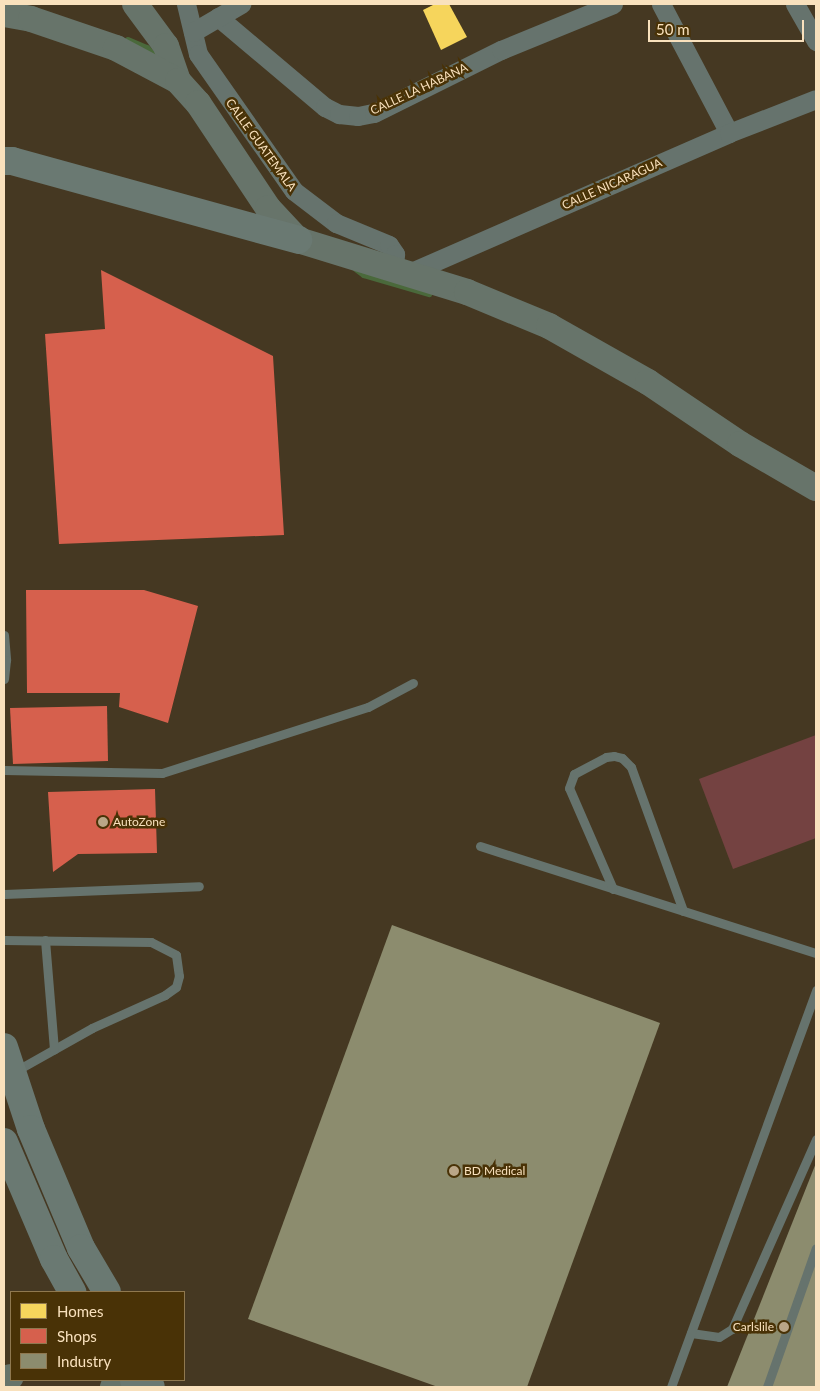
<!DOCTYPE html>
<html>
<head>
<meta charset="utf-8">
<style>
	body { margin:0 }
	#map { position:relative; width:820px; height:1391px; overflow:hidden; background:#453822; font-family:Lato,sans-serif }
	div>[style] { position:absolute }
	.green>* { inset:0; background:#744241 }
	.homes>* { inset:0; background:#f6d55c }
	.shops>* { inset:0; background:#d6604d }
	.industry>* { inset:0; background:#8c8c6e }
	.stream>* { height:6px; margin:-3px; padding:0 3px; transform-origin:3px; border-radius:3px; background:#4a693b }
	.lane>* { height:9px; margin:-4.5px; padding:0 4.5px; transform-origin:4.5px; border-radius:4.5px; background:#66736d }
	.street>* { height:19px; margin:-9.5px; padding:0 9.5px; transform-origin:9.5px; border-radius:9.5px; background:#66736d }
	.secondary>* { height:26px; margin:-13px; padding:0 13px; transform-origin:13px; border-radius:13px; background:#67746a }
	.primary>* { height:28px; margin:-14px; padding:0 14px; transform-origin:14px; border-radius:14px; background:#6a7972 }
	.dots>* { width:14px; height:14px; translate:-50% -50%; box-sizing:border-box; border:2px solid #493206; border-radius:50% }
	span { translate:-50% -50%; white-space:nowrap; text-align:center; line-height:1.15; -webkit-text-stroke:5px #493206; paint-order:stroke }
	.street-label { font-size:12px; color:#f9e1bd }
	.poi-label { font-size:12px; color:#f9e1bd }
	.left { translate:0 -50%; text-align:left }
	.right { translate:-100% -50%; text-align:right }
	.frame { position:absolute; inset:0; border:5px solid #f9e1bd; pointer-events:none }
	.legend { position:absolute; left:10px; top:1291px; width:175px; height:90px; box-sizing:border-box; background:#493206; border:1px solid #8f784f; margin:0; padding:6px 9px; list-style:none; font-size:15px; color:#f9e1bd }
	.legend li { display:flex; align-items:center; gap:10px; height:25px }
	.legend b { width:25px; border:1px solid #8f784f }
	.scale { position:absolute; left:648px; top:20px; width:156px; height:22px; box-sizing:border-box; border:2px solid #f9e1bd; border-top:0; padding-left:6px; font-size:15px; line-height:18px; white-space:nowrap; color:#f9e1bd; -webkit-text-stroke:4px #493206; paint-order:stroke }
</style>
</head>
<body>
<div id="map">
	<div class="green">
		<div style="clip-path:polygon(816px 735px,816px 838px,733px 869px,699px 779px)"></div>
	</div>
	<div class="homes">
		<div style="clip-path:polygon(435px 4px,449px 4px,467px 37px,441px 50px,423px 10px)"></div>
	</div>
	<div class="shops">
		<div style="clip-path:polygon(101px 270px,273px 356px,284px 535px,59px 544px,45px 334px,105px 329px)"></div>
		<div style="clip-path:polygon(26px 590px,144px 590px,198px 606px,168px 723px,119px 707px,120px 693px,27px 693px)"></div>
		<div style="clip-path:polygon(107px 706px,108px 761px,13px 764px,10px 708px)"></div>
		<div style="clip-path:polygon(155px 789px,157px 853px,78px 854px,53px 872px,48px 792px)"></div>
	</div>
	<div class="industry">
		<div style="clip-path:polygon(392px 925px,660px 1023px,527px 1387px,438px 1387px,248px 1319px)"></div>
		<div style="clip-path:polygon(816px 1163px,816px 1387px,727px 1387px)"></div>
	</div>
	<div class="stream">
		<div style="left:128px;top:40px;width:21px;rotate:23deg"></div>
		<div style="left:147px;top:48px;width:11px;rotate:45deg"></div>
		<div style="left:356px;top:269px;width:10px;rotate:37deg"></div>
		<div style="left:364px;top:275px;width:68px;rotate:16.3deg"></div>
	</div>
	<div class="lane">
		<div style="left:4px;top:635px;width:25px;rotate:85deg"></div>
		<div style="left:6px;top:660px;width:19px;rotate:96deg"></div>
		<div style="left:4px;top:770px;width:158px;rotate:1.1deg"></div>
		<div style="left:162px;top:773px;width:216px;rotate:-17.8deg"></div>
		<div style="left:368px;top:707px;width:51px;rotate:-28.1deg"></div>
		<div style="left:480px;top:846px;width:353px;rotate:17.7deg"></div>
		<div style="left:613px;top:889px;width:110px;rotate:-113.5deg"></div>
		<div style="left:569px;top:788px;width:15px;rotate:-70deg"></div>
		<div style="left:574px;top:774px;width:36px;rotate:-28deg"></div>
		<div style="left:606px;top:757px;width:8px;rotate:-7deg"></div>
		<div style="left:614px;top:756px;width:8px;rotate:14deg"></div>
		<div style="left:622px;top:758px;width:13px;rotate:45deg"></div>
		<div style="left:631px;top:767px;width:153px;rotate:70.1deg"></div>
		<div style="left:4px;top:894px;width:195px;rotate:-2.3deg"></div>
		<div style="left:4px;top:940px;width:147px;rotate:0.8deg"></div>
		<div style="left:151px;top:942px;width:28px;rotate:27deg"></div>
		<div style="left:176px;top:955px;width:21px;rotate:82deg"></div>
		<div style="left:179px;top:976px;width:11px;rotate:105deg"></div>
		<div style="left:176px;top:987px;width:14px;rotate:144deg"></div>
		<div style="left:165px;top:995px;width:80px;rotate:155.7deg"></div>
		<div style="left:92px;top:1028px;width:90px;rotate:150.6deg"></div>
		<div style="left:45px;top:940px;width:110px;rotate:85.3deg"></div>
		<div style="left:691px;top:1333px;width:28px;rotate:8deg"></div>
		<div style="left:719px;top:1337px;width:15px;rotate:-32deg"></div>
		<div style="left:732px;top:1329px;width:208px;rotate:-66.1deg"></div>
		<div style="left:671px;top:1387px;width:423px;rotate:-69.9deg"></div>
		<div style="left:767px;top:1387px;width:147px;rotate:-70.6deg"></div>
	</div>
	<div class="street">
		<div style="left:186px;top:4px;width:51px;rotate:76.5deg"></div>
		<div style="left:198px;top:54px;width:167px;rotate:55deg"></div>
		<div style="left:294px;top:191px;width:53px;rotate:37.3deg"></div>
		<div style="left:336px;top:223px;width:57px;rotate:22.5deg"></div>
		<div style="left:389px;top:245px;width:11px;rotate:56deg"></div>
		<div style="left:395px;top:254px;width:15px;rotate:94deg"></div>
		<div style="left:661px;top:4px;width:146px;rotate:62.2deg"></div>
		<div style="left:795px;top:4px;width:43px;rotate:60.4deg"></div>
		<div style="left:218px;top:17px;width:140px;rotate:40.1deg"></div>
		<div style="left:325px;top:107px;width:16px;rotate:27deg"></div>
		<div style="left:339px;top:114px;width:19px;rotate:6deg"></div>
		<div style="left:358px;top:116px;width:16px;rotate:-11deg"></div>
		<div style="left:374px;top:113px;width:142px;rotate:-26.4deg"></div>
		<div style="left:501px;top:50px;width:121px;rotate:-22.3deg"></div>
		<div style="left:193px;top:32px;width:56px;rotate:-30.3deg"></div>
		<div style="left:409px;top:273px;width:349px;rotate:-23.6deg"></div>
		<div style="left:729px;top:133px;width:93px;rotate:-21.3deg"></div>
	</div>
	<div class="secondary">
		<div style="left:135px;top:4px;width:52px;rotate:53.6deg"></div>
		<div style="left:166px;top:46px;width:37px;rotate:71deg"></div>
		<div style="left:4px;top:14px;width:27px;rotate:10deg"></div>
		<div style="left:31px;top:19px;width:90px;rotate:18.8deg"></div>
		<div style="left:116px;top:48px;width:70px;rotate:28deg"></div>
		<div style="left:178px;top:81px;width:30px;rotate:48deg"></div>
		<div style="left:198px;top:103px;width:126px;rotate:56.3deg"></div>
		<div style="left:268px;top:208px;width:44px;rotate:46.8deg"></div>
		<div style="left:298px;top:240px;width:177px;rotate:17.1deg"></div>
		<div style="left:467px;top:292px;width:89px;rotate:22.5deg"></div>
		<div style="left:549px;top:326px;width:114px;rotate:29.5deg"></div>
		<div style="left:648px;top:382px;width:111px;rotate:34deg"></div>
		<div style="left:740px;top:444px;width:88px;rotate:30.1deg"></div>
		<div style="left:4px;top:1379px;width:7px;rotate:-16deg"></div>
		<div style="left:113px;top:1387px;width:8px;rotate:-67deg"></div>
	</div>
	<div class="primary">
		<div style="left:4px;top:161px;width:8px"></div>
		<div style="left:12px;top:161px;width:297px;rotate:15.4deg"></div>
		<div style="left:4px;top:1047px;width:86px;rotate:71.8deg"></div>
		<div style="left:31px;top:1129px;width:129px;rotate:67.2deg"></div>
		<div style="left:81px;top:1248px;width:51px;rotate:59.4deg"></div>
		<div style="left:4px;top:1142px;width:127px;rotate:66.9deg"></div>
		<div style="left:54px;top:1259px;width:38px;rotate:61deg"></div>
		<div style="left:134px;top:1380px;width:18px;rotate:22deg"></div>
	</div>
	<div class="dots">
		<div style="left:103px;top:822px;background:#baa687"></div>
		<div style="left:454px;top:1171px;background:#baa687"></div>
		<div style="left:784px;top:1327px;background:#baa687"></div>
	</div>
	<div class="street-label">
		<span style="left:419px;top:89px;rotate:-25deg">CALLE LA HABANA</span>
		<span style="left:261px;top:145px;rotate:54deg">CALLE GUATEMALA</span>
		<span style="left:612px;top:184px;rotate:-24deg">CALLE NICARAGUA</span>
	</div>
	<div class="poi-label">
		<span class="left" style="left:113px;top:822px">AutoZone</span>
		<span class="left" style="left:464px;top:1171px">BD Medical</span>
		<span class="right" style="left:774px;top:1327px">Carlslile</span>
	</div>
	<div class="frame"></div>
	<ul class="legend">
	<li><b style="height:14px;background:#f6d55c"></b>Homes</li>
	<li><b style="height:14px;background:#d6604d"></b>Shops</li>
	<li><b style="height:14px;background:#8c8c6e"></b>Industry</li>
	</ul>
	<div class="scale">50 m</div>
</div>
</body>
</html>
